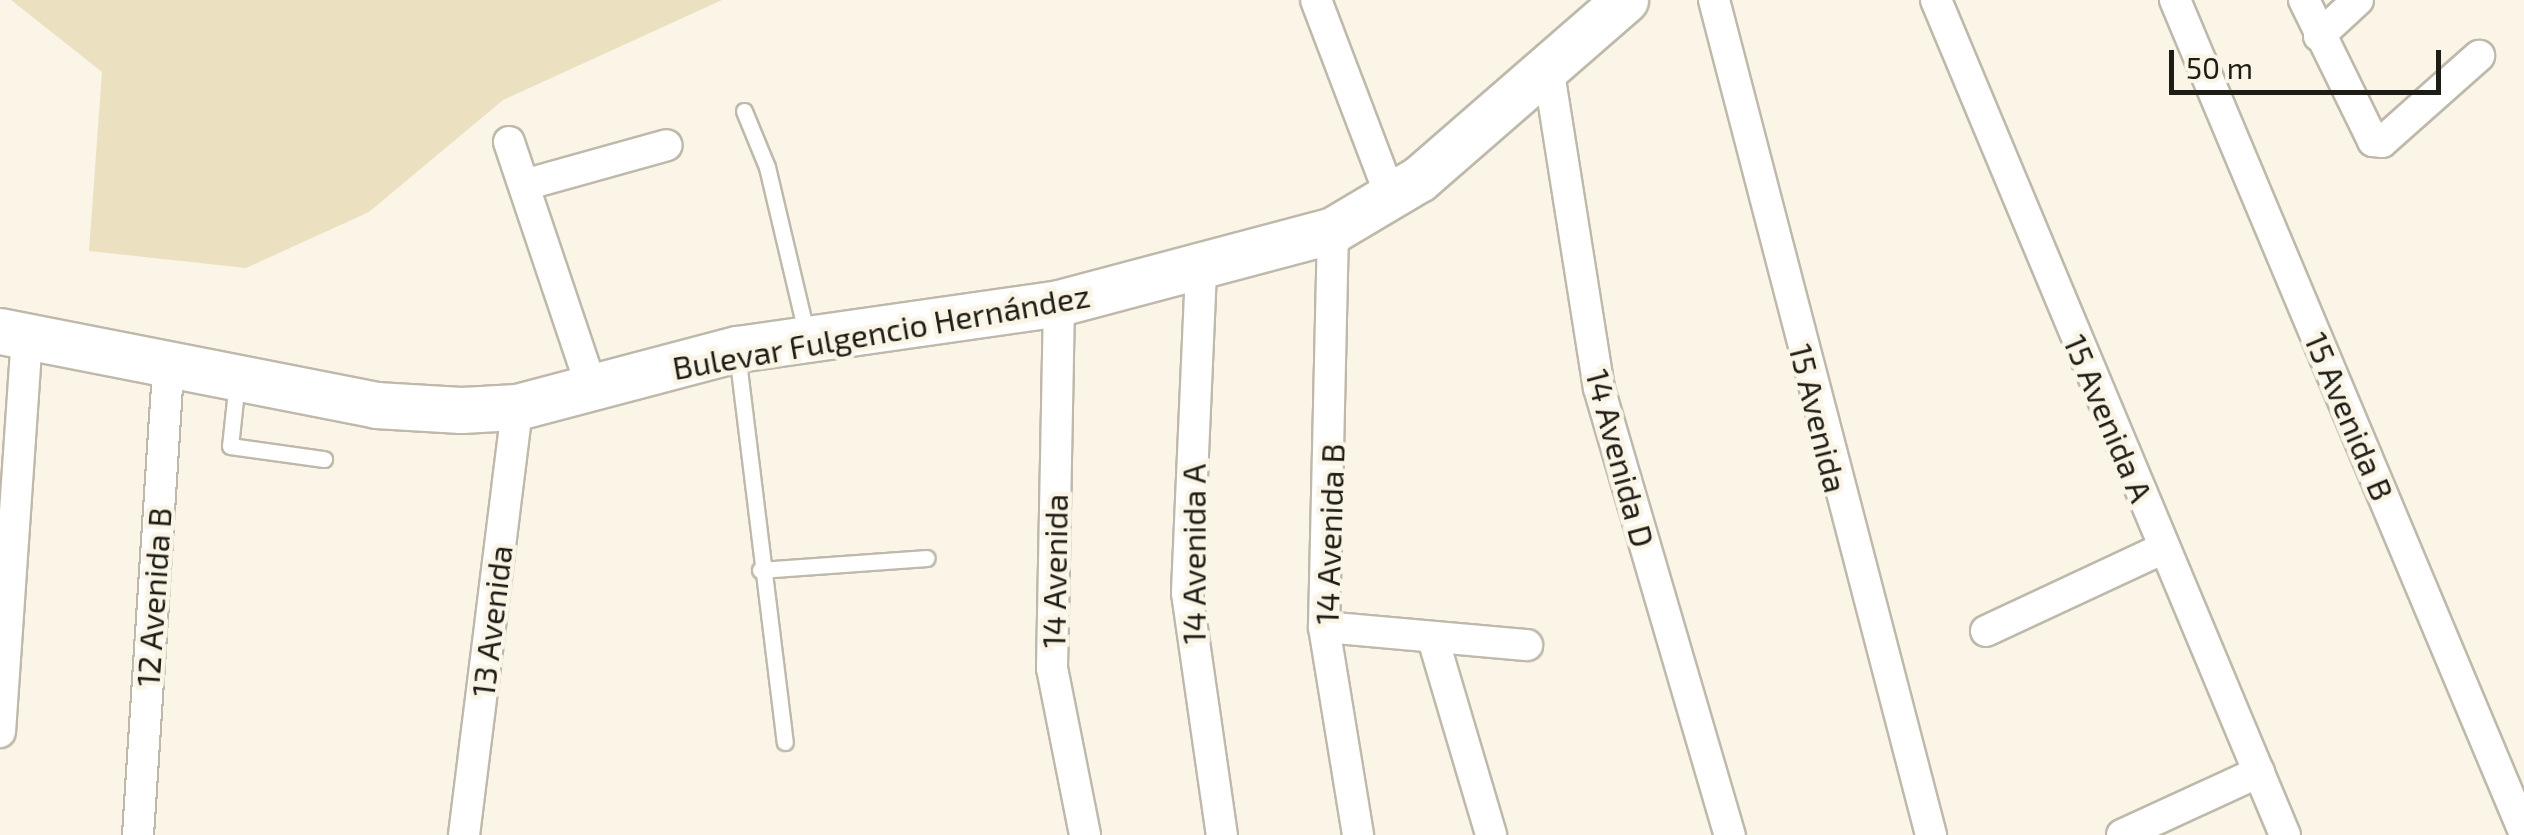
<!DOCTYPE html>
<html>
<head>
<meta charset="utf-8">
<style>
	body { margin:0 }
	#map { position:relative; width:2524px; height:835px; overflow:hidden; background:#faf5e6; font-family:"Exo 2",sans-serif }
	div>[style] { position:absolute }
	.green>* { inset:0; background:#ebe0c0 }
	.roads { filter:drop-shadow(2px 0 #beb9ab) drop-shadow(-2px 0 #beb9ab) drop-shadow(0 2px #beb9ab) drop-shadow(0 -2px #beb9ab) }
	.lane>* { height:15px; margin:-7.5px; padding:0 7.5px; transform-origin:7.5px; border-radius:7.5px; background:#fff }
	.street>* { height:30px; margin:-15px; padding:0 15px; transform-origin:15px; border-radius:15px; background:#fff }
	.secondary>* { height:45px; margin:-22.5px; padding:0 22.5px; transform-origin:22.5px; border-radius:22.5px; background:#fff }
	span { translate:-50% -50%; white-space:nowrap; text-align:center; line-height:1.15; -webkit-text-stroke:9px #faf5e6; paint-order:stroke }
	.street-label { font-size:32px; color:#1e1c17 }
	.scale { position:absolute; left:2169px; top:50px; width:272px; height:45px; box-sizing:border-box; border:5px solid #1e1c17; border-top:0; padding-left:12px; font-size:30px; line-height:35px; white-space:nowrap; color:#1e1c17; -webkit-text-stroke:8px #faf5e6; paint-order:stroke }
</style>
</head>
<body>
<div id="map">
	<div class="green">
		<div style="clip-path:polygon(11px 0,722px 0,503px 100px,369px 212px,246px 268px,89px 251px,102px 72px)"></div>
	</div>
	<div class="roads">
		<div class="lane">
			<div style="left:744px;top:111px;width:61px;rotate:67.7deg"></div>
			<div style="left:767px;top:167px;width:174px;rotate:76.7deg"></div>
			<div style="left:737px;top:353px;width:392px;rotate:83deg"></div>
			<div style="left:237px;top:381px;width:65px;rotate:96.1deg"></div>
			<div style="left:230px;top:446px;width:95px;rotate:7.9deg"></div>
			<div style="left:760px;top:570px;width:167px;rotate:-4.1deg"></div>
		</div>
		<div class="street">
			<div style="left:1316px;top:0;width:211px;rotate:69.2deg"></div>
			<div style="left:1714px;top:0;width:863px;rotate:75.43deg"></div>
			<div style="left:1936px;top:0;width:905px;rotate:67.32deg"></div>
			<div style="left:2175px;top:0;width:902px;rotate:67.24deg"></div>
			<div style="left:2304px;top:0;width:157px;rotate:63.9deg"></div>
			<div style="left:2373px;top:141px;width:9px;rotate:6deg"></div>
			<div style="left:2382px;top:142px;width:130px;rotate:-41.6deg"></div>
			<div style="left:2319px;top:36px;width:53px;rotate:-42.7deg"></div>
			<div style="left:1549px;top:73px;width:319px;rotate:81deg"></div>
			<div style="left:1599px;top:388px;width:466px;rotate:73.7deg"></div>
			<div style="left:509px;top:142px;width:260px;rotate:71.4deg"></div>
			<div style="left:524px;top:185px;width:148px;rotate:-15.6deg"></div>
			<div style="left:1333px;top:230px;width:397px;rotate:91.3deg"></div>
			<div style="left:1324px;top:627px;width:211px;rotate:80.7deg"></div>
			<div style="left:1201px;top:271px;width:322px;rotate:92.5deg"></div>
			<div style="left:1187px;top:593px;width:245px;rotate:81.8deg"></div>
			<div style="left:1059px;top:303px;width:365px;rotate:91.1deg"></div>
			<div style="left:1052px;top:668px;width:170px;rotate:78.8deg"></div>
			<div style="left:1324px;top:627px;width:204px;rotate:5.1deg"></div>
			<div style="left:1986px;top:631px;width:196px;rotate:-25deg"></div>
			<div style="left:1434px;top:642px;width:201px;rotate:73.5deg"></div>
			<div style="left:0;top:732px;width:397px;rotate:-86.1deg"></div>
			<div style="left:138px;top:835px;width:476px;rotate:-86.3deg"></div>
			<div style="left:464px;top:835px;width:431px;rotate:-82.9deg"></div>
			<div style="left:2122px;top:835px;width:151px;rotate:-24.7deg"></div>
		</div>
		<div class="secondary">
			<div style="left:0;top:331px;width:383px;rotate:11.1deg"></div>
			<div style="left:376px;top:405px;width:85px;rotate:3.4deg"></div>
			<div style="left:461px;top:410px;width:56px;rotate:-3.1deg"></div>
			<div style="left:517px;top:407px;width:228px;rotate:-14.8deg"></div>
			<div style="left:737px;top:349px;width:325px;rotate:-8.1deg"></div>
			<div style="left:1059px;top:303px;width:284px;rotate:-14.9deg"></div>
			<div style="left:1333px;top:230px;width:100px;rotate:-30.7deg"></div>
			<div style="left:1419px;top:179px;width:273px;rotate:-41deg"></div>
		</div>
	</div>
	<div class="street-label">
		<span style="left:881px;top:331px;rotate:-10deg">Bulevar Fulgencio Hernández</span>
		<span style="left:2350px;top:416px;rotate:67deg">15 Avenida B</span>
		<span style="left:1819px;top:418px;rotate:76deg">15 Avenida</span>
		<span style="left:2109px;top:418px;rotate:67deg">15 Avenida A</span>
		<span style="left:1621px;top:458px;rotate:75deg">14 Avenida D</span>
		<span style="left:1329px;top:534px;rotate:-88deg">14 Avenida B</span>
		<span style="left:1193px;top:554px;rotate:-90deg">14 Avenida A</span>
		<span style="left:1054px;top:571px;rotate:-89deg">14 Avenida</span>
		<span style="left:153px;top:597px;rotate:-86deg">12 Avenida B</span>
		<span style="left:491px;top:621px;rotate:-83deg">13 Avenida</span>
	</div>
	<div class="scale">50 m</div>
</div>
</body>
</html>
